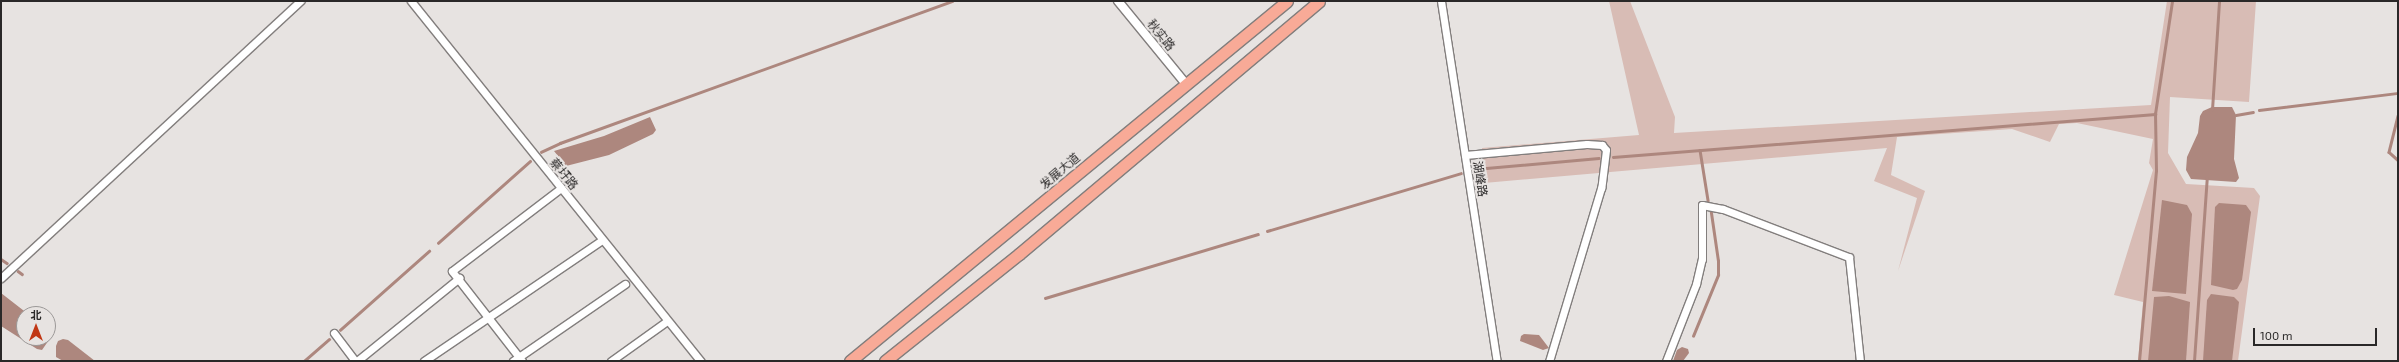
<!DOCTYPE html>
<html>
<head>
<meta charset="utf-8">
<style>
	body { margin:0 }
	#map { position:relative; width:2399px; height:362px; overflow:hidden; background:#e7e3e1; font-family:"Exo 2","Noto Sans SC",sans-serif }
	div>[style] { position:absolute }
	.green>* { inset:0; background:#d8bcb5 }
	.water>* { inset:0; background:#ad877e }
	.stream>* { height:2.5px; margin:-1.25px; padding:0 1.25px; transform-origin:1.25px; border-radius:1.25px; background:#ad877e }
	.roads { filter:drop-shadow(1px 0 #827e7d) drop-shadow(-1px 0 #827e7d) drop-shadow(0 1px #827e7d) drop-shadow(0 -1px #827e7d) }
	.minor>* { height:7px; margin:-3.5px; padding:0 3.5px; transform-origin:3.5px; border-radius:3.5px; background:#fff }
	.tertiary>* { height:8px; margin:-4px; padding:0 4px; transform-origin:4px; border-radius:4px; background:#fff }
	.primary>* { height:11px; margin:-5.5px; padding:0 5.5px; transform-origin:5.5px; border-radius:5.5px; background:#f8aa97 }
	span { translate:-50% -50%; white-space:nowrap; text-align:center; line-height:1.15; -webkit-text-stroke:4px #e7e3e1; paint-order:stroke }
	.street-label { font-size:12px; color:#2a2828 }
	.frame { position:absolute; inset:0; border:2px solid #2a2828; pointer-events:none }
	.north { position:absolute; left:16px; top:306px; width:40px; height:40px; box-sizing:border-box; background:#e7e3e1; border:1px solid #9b9897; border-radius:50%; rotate:0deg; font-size:11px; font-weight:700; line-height:16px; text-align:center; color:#2a2828 }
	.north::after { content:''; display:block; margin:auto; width:14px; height:18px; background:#c13714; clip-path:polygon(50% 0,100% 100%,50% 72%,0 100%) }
	.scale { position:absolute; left:2253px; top:328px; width:124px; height:18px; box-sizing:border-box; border:2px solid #2a2828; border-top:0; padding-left:5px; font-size:12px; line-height:14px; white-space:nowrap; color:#2a2828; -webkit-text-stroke:3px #e7e3e1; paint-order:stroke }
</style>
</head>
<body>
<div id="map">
	<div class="green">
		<div style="clip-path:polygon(1609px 1px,1630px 1px,1675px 117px,1674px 133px,2151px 105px,2167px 1px,2256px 1px,2249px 102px,2170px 97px,2168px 153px,2186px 184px,2254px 188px,2260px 196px,2238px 361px,2138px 361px,2143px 302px,2114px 295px,2153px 170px,2149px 163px,2153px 139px,2077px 123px,2059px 124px,2050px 142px,2012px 129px,1897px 137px,1891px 175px,1925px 191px,1898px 271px,1917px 198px,1874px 181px,1887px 148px,1484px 183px,1482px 148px,1639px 135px)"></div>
	</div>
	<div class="water">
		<div style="clip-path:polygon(2212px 107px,2232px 107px,2236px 115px,2234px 159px,2239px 178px,2236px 182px,2191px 179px,2186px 170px,2187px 157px,2198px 133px,2200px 116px,2203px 111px)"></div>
		<div style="clip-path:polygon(650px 117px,656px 130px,653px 134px,609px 155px,566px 166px,554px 151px,604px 136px)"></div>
		<div style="clip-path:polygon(2162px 200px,2187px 205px,2192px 214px,2186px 294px,2152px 291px)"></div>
		<div style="clip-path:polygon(2219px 203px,2246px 205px,2251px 212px,2242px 280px,2237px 289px,2233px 290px,2211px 285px,2215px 207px)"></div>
		<div style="clip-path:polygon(1px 293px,28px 314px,24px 314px,24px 338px,48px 338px,48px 330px,50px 331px,51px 337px,42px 350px,37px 349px,1px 326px)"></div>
		<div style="clip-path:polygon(2211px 294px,2234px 297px,2239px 302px,2232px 361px,2203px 361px,2207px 300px)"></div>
		<div style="clip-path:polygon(2169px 296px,2190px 302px,2186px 361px,2148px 361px,2154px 297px)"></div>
		<div style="clip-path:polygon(1524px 334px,1539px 335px,1549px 348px,1543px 350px,1520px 341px,1521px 336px)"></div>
		<div style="clip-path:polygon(63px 339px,68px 340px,95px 361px,63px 361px,56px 357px,56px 346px,58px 341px)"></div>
		<div style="clip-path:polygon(1682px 347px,1688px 349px,1689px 353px,1683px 361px,1673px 361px,1677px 350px)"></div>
	</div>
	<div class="stream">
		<div style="left:2212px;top:110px;width:109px;rotate:-86.3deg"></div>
		<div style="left:2259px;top:110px;width:140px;rotate:-7deg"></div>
		<div style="left:2236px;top:115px;width:17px;rotate:-10deg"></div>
		<div style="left:2398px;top:116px;width:37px;rotate:104deg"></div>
		<div style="left:2389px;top:152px;width:12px;rotate:42deg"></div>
		<div style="left:1700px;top:150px;width:51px;rotate:80.9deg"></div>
		<div style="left:541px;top:152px;width:21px;rotate:-25deg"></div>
		<div style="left:560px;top:143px;width:417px;rotate:-19.9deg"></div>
		<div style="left:1613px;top:157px;width:544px;rotate:-4.54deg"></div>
		<div style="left:1475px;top:169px;width:124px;rotate:-5.1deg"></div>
		<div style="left:1267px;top:231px;width:202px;rotate:-16.6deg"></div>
		<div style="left:438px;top:243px;width:123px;rotate:-41.7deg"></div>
		<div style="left:1px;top:259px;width:7px;rotate:34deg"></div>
		<div style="left:18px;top:271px;width:5px;rotate:37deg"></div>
		<div style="left:1045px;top:298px;width:222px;rotate:-16.7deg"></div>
		<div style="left:340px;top:330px;width:119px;rotate:-41.6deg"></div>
		<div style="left:1693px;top:336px;width:66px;rotate:-67.7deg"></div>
		<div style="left:1718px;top:275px;width:14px;rotate:-90deg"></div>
		<div style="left:1718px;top:261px;width:49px;rotate:-98.3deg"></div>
		<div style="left:304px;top:361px;width:33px;rotate:-41deg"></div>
		<div style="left:2139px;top:361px;width:191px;rotate:-84.9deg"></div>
		<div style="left:2156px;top:171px;width:57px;rotate:-91deg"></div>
		<div style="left:2155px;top:114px;width:114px;rotate:-81.4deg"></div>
		<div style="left:2194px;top:361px;width:184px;rotate:-86deg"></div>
	</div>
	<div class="roads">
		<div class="minor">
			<div style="left:411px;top:1px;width:462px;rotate:51.2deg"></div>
			<div style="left:1441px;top:1px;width:364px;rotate:81.2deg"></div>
			<div style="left:1465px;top:155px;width:122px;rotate:-5.2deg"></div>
			<div style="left:1587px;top:144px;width:15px;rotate:4deg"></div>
			<div style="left:1602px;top:145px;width:6px;rotate:51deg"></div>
			<div style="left:1606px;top:150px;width:38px;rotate:97deg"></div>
			<div style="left:1601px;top:188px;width:181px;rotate:106.7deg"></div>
			<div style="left:1px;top:278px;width:408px;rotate:-42.8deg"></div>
			<div style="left:334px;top:333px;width:35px;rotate:53deg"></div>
			<div style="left:357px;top:361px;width:132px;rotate:-39.1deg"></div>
			<div style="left:424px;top:361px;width:215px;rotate:-34.2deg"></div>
			<div style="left:513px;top:361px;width:136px;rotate:-34.5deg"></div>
			<div style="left:522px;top:361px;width:114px;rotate:-127.9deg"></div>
			<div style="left:452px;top:271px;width:137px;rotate:-37.3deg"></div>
			<div style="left:611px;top:361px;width:69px;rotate:-35.5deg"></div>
			<div style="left:1666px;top:361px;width:83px;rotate:-68.7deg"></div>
			<div style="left:1696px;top:284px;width:26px;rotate:-77deg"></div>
			<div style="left:1702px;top:259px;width:54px;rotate:-90deg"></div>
			<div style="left:1702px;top:205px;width:21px;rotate:11deg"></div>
			<div style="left:1723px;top:209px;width:135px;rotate:20.9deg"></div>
			<div style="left:1849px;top:257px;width:105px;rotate:84deg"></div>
		</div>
		<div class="tertiary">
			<div style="left:1118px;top:1px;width:107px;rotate:50.7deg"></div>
		</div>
		<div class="primary">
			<div style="left:850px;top:361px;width:566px;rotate:-39.48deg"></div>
			<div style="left:885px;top:361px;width:171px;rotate:-38.6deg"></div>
			<div style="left:1019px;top:254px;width:392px;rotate:-40.1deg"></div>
		</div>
	</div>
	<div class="street-label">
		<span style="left:1161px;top:35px;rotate:51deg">秋实路</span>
		<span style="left:1060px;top:171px;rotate:-40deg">发展大道</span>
		<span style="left:564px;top:174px;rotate:51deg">蔡圩路</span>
		<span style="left:1480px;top:179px;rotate:81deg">湖峰路</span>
	</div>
	<div class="frame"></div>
	<div class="north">北</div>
	<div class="scale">100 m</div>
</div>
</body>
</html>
